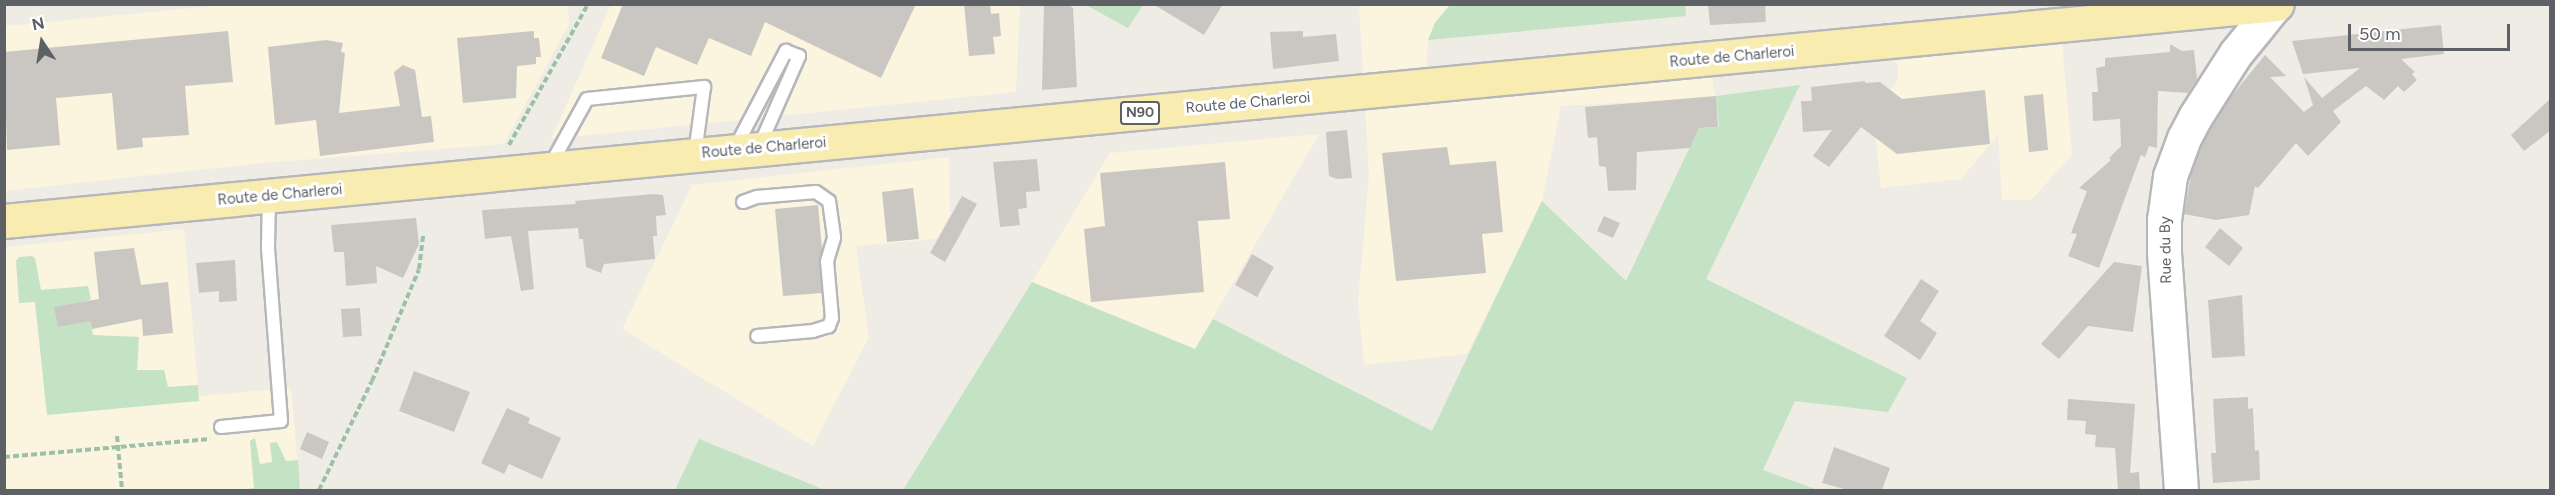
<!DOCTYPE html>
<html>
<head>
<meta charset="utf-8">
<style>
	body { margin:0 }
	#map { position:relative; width:2555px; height:495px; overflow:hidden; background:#eeece5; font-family:Figtree,sans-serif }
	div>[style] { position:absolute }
	.commercial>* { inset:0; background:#fbf4de }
	.green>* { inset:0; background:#c4e3c4 }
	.building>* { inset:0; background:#cac7c2 }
	.path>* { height:4px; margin-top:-2px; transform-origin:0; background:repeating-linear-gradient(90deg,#9cc1a7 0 6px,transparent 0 9px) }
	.roads { filter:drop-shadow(2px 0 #b6b7bb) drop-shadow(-2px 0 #b6b7bb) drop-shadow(0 2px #b6b7bb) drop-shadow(0 -2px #b6b7bb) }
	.lane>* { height:12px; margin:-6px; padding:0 6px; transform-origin:6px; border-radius:6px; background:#fff }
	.secondary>* { height:33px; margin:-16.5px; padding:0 16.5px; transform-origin:16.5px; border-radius:16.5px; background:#fff }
	.primary>* { height:33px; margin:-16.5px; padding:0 16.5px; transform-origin:16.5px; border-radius:16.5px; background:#f8ecb0 }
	span { translate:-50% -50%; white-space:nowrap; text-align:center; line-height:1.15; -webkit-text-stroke:6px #fff; paint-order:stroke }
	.shield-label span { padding:2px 4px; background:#fff; border:2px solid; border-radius:4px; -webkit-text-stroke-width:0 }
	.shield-label { font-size:14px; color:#5d6064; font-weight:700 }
	.street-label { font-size:15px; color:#5d6064 }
	.frame { position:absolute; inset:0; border:6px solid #5d6064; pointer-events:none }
	.north { position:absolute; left:12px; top:12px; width:60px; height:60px; -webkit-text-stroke:4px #fff; paint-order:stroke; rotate:348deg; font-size:16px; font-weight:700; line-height:24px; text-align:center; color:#5d6064 }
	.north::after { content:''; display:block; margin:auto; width:21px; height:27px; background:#5d6064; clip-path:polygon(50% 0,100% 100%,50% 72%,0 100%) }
	.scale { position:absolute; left:2348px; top:24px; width:162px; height:27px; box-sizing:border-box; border:3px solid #5d6064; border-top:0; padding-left:8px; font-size:18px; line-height:21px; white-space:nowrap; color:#5d6064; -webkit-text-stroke:4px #fff; paint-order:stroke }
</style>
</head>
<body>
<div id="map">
	<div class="commercial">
		<div style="clip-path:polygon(235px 4px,568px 5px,569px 24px,504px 144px,264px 163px,5px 191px,5px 26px)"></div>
		<div style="clip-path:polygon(611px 5px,1020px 5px,1016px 92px,551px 139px)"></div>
		<div style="clip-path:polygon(1359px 5px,1450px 5px,1435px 23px,1428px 40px,1426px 80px,1709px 53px,1719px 128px,1638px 134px,1636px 102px,1561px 106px,1542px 201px,1467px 354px,1364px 365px,1358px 301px,1369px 176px)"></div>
		<div style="clip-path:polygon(2062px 42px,2072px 155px,2031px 200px,2002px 200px,1998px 135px,1961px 179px,1881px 188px,1873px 113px,1898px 80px,1897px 60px)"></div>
		<div style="clip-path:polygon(1319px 134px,1195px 349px,1032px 282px,1110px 153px)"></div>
		<div style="clip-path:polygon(949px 157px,950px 214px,937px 239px,856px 246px,869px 337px,813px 446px,622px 329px,692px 185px)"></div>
		<div style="clip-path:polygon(184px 229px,199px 396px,291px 388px,300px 490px,5px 490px,5px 247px)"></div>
	</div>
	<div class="green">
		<div style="clip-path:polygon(1086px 5px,1143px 4px,1143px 5px,1128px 28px)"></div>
		<div style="clip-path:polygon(1450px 5px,1685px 4px,1686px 16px,1428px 40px,1435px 23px)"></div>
		<div style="clip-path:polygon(1800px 85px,1706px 279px,1907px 378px,1888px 412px,1795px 401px,1763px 470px,1818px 490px,903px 490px,1032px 282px,1195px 349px,1213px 319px,1432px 431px,1542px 201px,1626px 281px,1699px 128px,1719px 127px,1716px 96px)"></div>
		<div style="clip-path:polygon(32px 256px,35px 258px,41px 290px,88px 286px,91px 300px,55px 308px,90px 321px,93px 335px,139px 337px,137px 370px,164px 370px,168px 387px,198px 385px,199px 401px,47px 415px,35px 302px,19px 303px,16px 261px,19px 257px)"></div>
		<div style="clip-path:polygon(255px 438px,260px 464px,272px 462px,270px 443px,277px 442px,286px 461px,298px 460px,300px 490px,239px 490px,254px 488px,250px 441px)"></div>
		<div style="clip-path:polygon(699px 439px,825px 490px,675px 490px)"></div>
	</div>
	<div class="building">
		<div style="clip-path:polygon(623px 4px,916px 4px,881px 78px,765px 22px,751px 56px,709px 38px,697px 65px,656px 47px,644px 76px,601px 58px)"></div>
		<div style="clip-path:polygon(964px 4px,990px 4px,991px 14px,999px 13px,1001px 36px,993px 37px,995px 54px,969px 56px)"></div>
		<div style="clip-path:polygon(1044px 4px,1067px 4px,1073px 8px,1077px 87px,1042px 90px)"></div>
		<div style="clip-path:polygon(1153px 4px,1223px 4px,1204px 35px)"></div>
		<div style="clip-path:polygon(1708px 4px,1765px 4px,1766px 22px,1710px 25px)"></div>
		<div style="clip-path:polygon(2441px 25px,2444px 54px,2401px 59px,2415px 72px,2412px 74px,2417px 80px,2404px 92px,2398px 86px,2384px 100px,2366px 86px,2333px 111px,2341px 122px,2308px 156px,2296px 143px,2258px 188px,2255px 186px,2249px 215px,2216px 220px,2184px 214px,2192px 170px,2201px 146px,2226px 103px,2265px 55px,2286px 76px,2270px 77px,2304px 112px,2313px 105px,2304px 77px,2322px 98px,2360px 68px,2303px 74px,2292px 41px)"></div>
		<div style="clip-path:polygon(228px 31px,233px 82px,185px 86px,189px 135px,142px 138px,143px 147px,117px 150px,112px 93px,56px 98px,60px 145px,7px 150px,4px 52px)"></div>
		<div style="clip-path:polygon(534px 31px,534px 38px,539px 38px,541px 57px,536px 57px,536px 64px,517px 66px,516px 98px,463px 103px,457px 38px)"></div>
		<div style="clip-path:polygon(1303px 31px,1303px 37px,1336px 34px,1339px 61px,1273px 69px,1270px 32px)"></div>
		<div style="clip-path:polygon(326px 40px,343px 43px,341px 52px,345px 53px,339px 113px,400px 106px,394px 72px,403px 65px,415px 70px,422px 117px,431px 116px,434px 142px,320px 156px,316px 120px,275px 125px,268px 47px)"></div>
		<div style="clip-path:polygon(2170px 44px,2182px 51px,2194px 50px,2197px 79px,2188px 93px,2158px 91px,2157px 148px,2149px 146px,2145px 157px,2141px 155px,2099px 268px,2068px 256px,2077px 234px,2071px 233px,2087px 191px,2079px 188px,2111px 160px,2109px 158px,2121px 146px,2120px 119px,2093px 121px,2092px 92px,2098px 92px,2096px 68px,2105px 66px,2105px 58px,2170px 52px)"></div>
		<div style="clip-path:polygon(1865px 81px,1865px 83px,1880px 82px,1902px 99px,1985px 90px,1990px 144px,1897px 154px,1861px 127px,1829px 167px,1813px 156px,1832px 130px,1803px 132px,1801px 101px,1812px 101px,1811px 87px)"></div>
		<div style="clip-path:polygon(2043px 94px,2048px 150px,2029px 152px,2024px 96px)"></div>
		<div style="clip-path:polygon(1716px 96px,1718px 127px,1699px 128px,1690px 148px,1637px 152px,1636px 190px,1608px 191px,1606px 167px,1599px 166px,1597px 137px,1588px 138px,1585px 107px)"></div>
		<div style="clip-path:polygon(2550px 99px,2550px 131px,2524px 151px,2511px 135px)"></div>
		<div style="clip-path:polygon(1347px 130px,1352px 178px,1337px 179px,1329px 176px,1326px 132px)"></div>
		<div style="clip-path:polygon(1447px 147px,1450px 165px,1496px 161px,1503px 232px,1482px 234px,1486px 273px,1396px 281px,1382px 153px)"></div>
		<div style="clip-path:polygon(1037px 159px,1040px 191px,1026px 192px,1027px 208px,1018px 209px,1020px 225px,1000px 227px,993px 162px)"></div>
		<div style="clip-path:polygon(1225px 162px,1230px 219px,1198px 221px,1204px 292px,1091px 302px,1084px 229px,1105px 226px,1100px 173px)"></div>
		<div style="clip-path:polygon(913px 188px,919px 239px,887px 242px,882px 192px)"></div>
		<div style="clip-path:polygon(653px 194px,663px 195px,666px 215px,656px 216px,657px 236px,653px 236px,655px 259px,604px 264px,601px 273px,586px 267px,583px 239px,579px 239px,578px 228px,528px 231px,534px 289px,521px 291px,511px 236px,485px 239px,482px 210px,576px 204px,575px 201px)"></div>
		<div style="clip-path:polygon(962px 196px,977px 204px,945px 262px,930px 253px)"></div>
		<div style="clip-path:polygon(818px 205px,822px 249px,819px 262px,822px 293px,783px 296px,775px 209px)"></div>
		<div style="clip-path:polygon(1604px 216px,1620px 223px,1613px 238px,1597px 231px)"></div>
		<div style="clip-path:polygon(416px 218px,419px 244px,403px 278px,376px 266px,377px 283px,346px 286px,344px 252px,334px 252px,331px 225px)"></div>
		<div style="clip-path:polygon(2220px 228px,2243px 248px,2229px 266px,2205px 247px)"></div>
		<div style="clip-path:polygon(134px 248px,141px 285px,168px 282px,173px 333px,143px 336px,142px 319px,92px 329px,90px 321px,58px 327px,54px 307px,99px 299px,94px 252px)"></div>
		<div style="clip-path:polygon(1252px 254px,1274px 267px,1257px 297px,1235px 285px)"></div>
		<div style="clip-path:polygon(235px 260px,237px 301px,219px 302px,219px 291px,199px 293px,196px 263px)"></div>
		<div style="clip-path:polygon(2114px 262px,2142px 266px,2133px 332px,2088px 326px,2059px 359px,2041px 344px)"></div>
		<div style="clip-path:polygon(1921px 279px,1939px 291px,1920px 321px,1937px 333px,1920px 360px,1884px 336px)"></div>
		<div style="clip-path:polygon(2242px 295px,2245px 356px,2212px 358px,2208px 300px)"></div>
		<div style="clip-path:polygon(360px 308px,362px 336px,343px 337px,341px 309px)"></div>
		<div style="clip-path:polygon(414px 371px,470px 392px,454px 432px,399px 411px)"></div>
		<div style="clip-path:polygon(2248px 397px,2248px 409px,2253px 408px,2255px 451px,2259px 450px,2260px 480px,2213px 483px,2211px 453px,2216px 453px,2213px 399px)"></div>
		<div style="clip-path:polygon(2068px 399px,2135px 404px,2130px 473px,2139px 472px,2140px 490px,2118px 490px,2115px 448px,2095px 447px,2096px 435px,2085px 434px,2086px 421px,2067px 420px)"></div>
		<div style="clip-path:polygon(507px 408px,530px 418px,528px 423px,561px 438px,542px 479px,509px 464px,504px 474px,481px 463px)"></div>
		<div style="clip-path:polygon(307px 432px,329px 442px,322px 459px,300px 449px)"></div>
		<div style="clip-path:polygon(1834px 447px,1890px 468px,1882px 490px,1848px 490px,1822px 483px)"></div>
	</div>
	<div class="path">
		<div style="left:509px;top:145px;width:162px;rotate:-60.7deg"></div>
		<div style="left:4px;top:256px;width:1px"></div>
		<div style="left:117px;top:436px;width:54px;rotate:84.7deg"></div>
		<div style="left:4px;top:457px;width:207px;rotate:-5deg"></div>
		<div style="left:319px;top:490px;width:121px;rotate:-64.1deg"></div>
		<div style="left:372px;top:381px;width:121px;rotate:-67.2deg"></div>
		<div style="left:419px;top:269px;width:34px;rotate:-83deg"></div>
	</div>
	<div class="roads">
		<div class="lane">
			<div style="left:735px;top:148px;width:110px;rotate:-62.3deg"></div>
			<div style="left:786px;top:51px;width:14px;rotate:21deg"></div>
			<div style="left:799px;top:56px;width:99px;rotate:113.7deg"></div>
			<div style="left:551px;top:164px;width:74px;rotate:-61deg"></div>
			<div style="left:587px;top:99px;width:118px;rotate:-5.9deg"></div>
			<div style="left:704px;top:87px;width:68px;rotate:97.7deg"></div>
			<div style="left:743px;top:202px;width:15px;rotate:-20deg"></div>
			<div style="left:757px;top:197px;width:59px;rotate:-4.8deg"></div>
			<div style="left:816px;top:192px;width:16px;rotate:35deg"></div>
			<div style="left:829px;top:201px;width:37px;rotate:82deg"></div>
			<div style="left:834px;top:238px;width:24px;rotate:107deg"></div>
			<div style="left:827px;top:261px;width:57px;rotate:85deg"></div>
			<div style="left:832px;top:318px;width:9px;rotate:111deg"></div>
			<div style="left:829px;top:326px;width:17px;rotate:163deg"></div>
			<div style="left:813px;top:331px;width:56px;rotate:174.9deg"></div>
			<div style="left:221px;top:427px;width:60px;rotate:-5.7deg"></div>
			<div style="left:281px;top:421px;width:174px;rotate:-94.3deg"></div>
			<div style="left:268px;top:247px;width:50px;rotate:-88.9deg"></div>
		</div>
		<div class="secondary">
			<div style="left:2181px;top:490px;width:239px;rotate:-94.1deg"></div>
			<div style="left:2164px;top:252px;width:32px;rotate:-90deg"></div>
			<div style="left:2164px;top:220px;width:44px;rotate:-82.2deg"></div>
			<div style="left:2170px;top:176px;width:40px;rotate:-69.8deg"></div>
			<div style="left:2184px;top:138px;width:24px;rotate:-62deg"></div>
			<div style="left:2195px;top:117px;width:76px;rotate:-57.4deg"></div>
			<div style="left:2236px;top:53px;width:63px;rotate:-50.8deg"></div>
		</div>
		<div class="primary">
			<div style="left:4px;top:221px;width:2283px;rotate:-5.45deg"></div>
		</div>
	</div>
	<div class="shield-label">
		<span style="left:1140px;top:113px">N90</span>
	</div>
	<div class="street-label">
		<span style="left:1732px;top:57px;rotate:-5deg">Route de Charleroi</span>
		<span style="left:1248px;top:103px;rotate:-5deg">Route de Charleroi</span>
		<span style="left:764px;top:148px;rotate:-5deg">Route de Charleroi</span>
		<span style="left:280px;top:195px;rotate:-5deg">Route de Charleroi</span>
		<span style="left:2166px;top:250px;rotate:-91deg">Rue du By</span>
	</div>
	<div class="frame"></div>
	<div class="north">N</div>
	<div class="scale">50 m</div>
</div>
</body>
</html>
